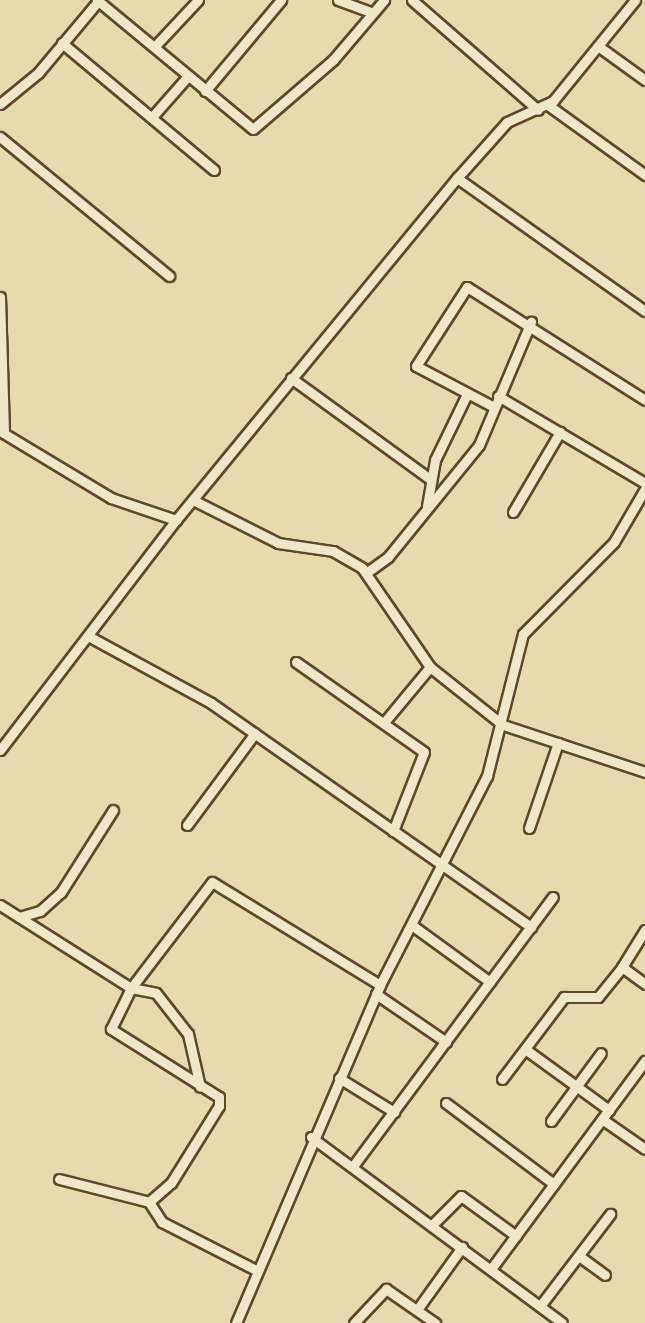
<!DOCTYPE html>
<html>
<head>
<meta charset="utf-8">
<style>
	body { margin:0 }
	#map { position:relative; width:645px; height:1323px; overflow:hidden; background:#e7daad; font-family:"EB Garamond",serif }
	div>[style] { position:absolute }
	.roads { filter:drop-shadow(2px 0 #5c492b) drop-shadow(-2px 0 #5c492b) drop-shadow(0 2px #5c492b) drop-shadow(0 -2px #5c492b) }
	.minor>* { height:9px; margin:-4.5px; padding:0 4.5px; transform-origin:4.5px; border-radius:4.5px; background:#efe7ca }
	span { translate:-50% -50%; white-space:nowrap; text-align:center; line-height:1.15; -webkit-text-stroke:6px #efe7ca; paint-order:stroke }
</style>
</head>
<body>
<div id="map">
	<div class="roads">
		<div class="minor">
			<div style="left:97px;top:0;width:202px;rotate:39.6deg"></div>
			<div style="left:253px;top:129px;width:106px;rotate:-40.8deg"></div>
			<div style="left:333px;top:60px;width:79px;rotate:-49.6deg"></div>
			<div style="left:338px;top:0;width:37px;rotate:20deg"></div>
			<div style="left:412px;top:0;width:167px;rotate:41.1deg"></div>
			<div style="left:62px;top:43px;width:198px;rotate:39.9deg"></div>
			<div style="left:155px;top:46px;width:63px;rotate:-46.9deg"></div>
			<div style="left:598px;top:46px;width:58px;rotate:35.9deg"></div>
			<div style="left:205px;top:91px;width:119px;rotate:-50.1deg"></div>
			<div style="left:0;top:104px;width:49px;rotate:-39.2deg"></div>
			<div style="left:38px;top:73px;width:95px;rotate:-50.1deg"></div>
			<div style="left:548px;top:105px;width:120px;rotate:35.8deg"></div>
			<div style="left:152px;top:117px;width:55px;rotate:-48.7deg"></div>
			<div style="left:0;top:137px;width:219px;rotate:39.4deg"></div>
			<div style="left:457px;top:178px;width:230px;rotate:35.3deg"></div>
			<div style="left:0;top:297px;width:136px;rotate:88.3deg"></div>
			<div style="left:291px;top:378px;width:172px;rotate:36deg"></div>
			<div style="left:498px;top:396px;width:171px;rotate:30.6deg"></div>
			<div style="left:494px;top:407px;width:88px;rotate:-152.3deg"></div>
			<div style="left:416px;top:366px;width:94px;rotate:-57.2deg"></div>
			<div style="left:467px;top:287px;width:211px;rotate:32.4deg"></div>
			<div style="left:0;top:431px;width:130px;rotate:31.1deg"></div>
			<div style="left:111px;top:498px;width:69px;rotate:18.7deg"></div>
			<div style="left:193px;top:500px;width:95px;rotate:26.8deg"></div>
			<div style="left:278px;top:543px;width:56px;rotate:8.3deg"></div>
			<div style="left:333px;top:551px;width:34px;rotate:30deg"></div>
			<div style="left:362px;top:568px;width:120px;rotate:55.5deg"></div>
			<div style="left:430px;top:667px;width:93px;rotate:38.5deg"></div>
			<div style="left:503px;top:725px;width:150px;rotate:18.3deg"></div>
			<div style="left:427px;top:506px;width:47px;rotate:-80.1deg"></div>
			<div style="left:435px;top:460px;width:73px;rotate:-64.1deg"></div>
			<div style="left:513px;top:512px;width:93px;rotate:-59.6deg"></div>
			<div style="left:366px;top:573px;width:27px;rotate:-36deg"></div>
			<div style="left:388px;top:557px;width:144px;rotate:-50.9deg"></div>
			<div style="left:479px;top:445px;width:134px;rotate:-67.1deg"></div>
			<div style="left:90px;top:637px;width:138px;rotate:28.6deg"></div>
			<div style="left:211px;top:703px;width:391px;rotate:35deg"></div>
			<div style="left:296px;top:662px;width:156px;rotate:35.1deg"></div>
			<div style="left:424px;top:752px;width:85px;rotate:111.4deg"></div>
			<div style="left:386px;top:720px;width:69px;rotate:-50.3deg"></div>
			<div style="left:0;top:750px;width:290px;rotate:-52.6deg"></div>
			<div style="left:176px;top:520px;width:443px;rotate:-50.6deg"></div>
			<div style="left:457px;top:178px;width:75px;rotate:-48.2deg"></div>
			<div style="left:507px;top:122px;width:51px;rotate:-24.5deg"></div>
			<div style="left:553px;top:101px;width:130px;rotate:-50.9deg"></div>
			<div style="left:187px;top:825px;width:114px;rotate:-53.5deg"></div>
			<div style="left:529px;top:828px;width:90px;rotate:-71.2deg"></div>
			<div style="left:0;top:905px;width:155px;rotate:32.4deg"></div>
			<div style="left:131px;top:988px;width:25px;rotate:11deg"></div>
			<div style="left:156px;top:993px;width:52px;rotate:52deg"></div>
			<div style="left:188px;top:1034px;width:54px;rotate:77.2deg"></div>
			<div style="left:19px;top:917px;width:22px;rotate:-16deg"></div>
			<div style="left:40px;top:911px;width:28px;rotate:-42deg"></div>
			<div style="left:61px;top:892px;width:97px;rotate:-57.6deg"></div>
			<div style="left:413px;top:926px;width:95px;rotate:36deg"></div>
			<div style="left:645px;top:930px;width:44px;rotate:121.9deg"></div>
			<div style="left:622px;top:967px;width:29px;rotate:36deg"></div>
			<div style="left:376px;top:994px;width:85px;rotate:34.4deg"></div>
			<div style="left:525px;top:1049px;width:104px;rotate:36deg"></div>
			<div style="left:339px;top:1078px;width:65px;rotate:31.7deg"></div>
			<div style="left:502px;top:1079px;width:103px;rotate:-52.9deg"></div>
			<div style="left:564px;top:997px;width:34px"></div>
			<div style="left:598px;top:997px;width:38px;rotate:-51deg"></div>
			<div style="left:446px;top:1103px;width:135px;rotate:36.9deg"></div>
			<div style="left:602px;top:1119px;width:52px;rotate:34.9deg"></div>
			<div style="left:551px;top:1121px;width:84px;rotate:-53.7deg"></div>
			<div style="left:311px;top:1137px;width:312px;rotate:36.5deg"></div>
			<div style="left:353px;top:1166px;width:335px;rotate:-53.4deg"></div>
			<div style="left:59px;top:1179px;width:93px;rotate:14.3deg"></div>
			<div style="left:149px;top:1202px;width:29px;rotate:-41deg"></div>
			<div style="left:171px;top:1183px;width:91px;rotate:-58.1deg"></div>
			<div style="left:219px;top:1106px;width:9px;rotate:-90deg"></div>
			<div style="left:219px;top:1097px;width:128px;rotate:-147.8deg"></div>
			<div style="left:111px;top:1029px;width:46px;rotate:-64deg"></div>
			<div style="left:131px;top:988px;width:133px;rotate:-52.6deg"></div>
			<div style="left:212px;top:882px;width:197px;rotate:31.5deg"></div>
			<div style="left:149px;top:1202px;width:24px;rotate:57deg"></div>
			<div style="left:162px;top:1222px;width:106px;rotate:27.1deg"></div>
			<div style="left:432px;top:1225px;width:41px;rotate:-45deg"></div>
			<div style="left:461px;top:1196px;width:68px;rotate:36deg"></div>
			<div style="left:579px;top:1256px;width:32px;rotate:36deg"></div>
			<div style="left:491px;top:1269px;width:259px;rotate:-53.5deg"></div>
			<div style="left:540px;top:1306px;width:116px;rotate:-52.7deg"></div>
			<div style="left:419px;top:1307px;width:74px;rotate:-54.4deg"></div>
			<div style="left:236px;top:1323px;width:367px;rotate:-66.9deg"></div>
			<div style="left:380px;top:985px;width:235px;rotate:-62.9deg"></div>
			<div style="left:487px;top:776px;width:146px;rotate:-75.8deg"></div>
			<div style="left:523px;top:634px;width:129px;rotate:-45.3deg"></div>
			<div style="left:614px;top:542px;width:61px;rotate:-59.7deg"></div>
			<div style="left:354px;top:1323px;width:47px;rotate:-46.7deg"></div>
			<div style="left:386px;top:1289px;width:60px;rotate:34.8deg"></div>
		</div>
	</div>
</div>
</body>
</html>
